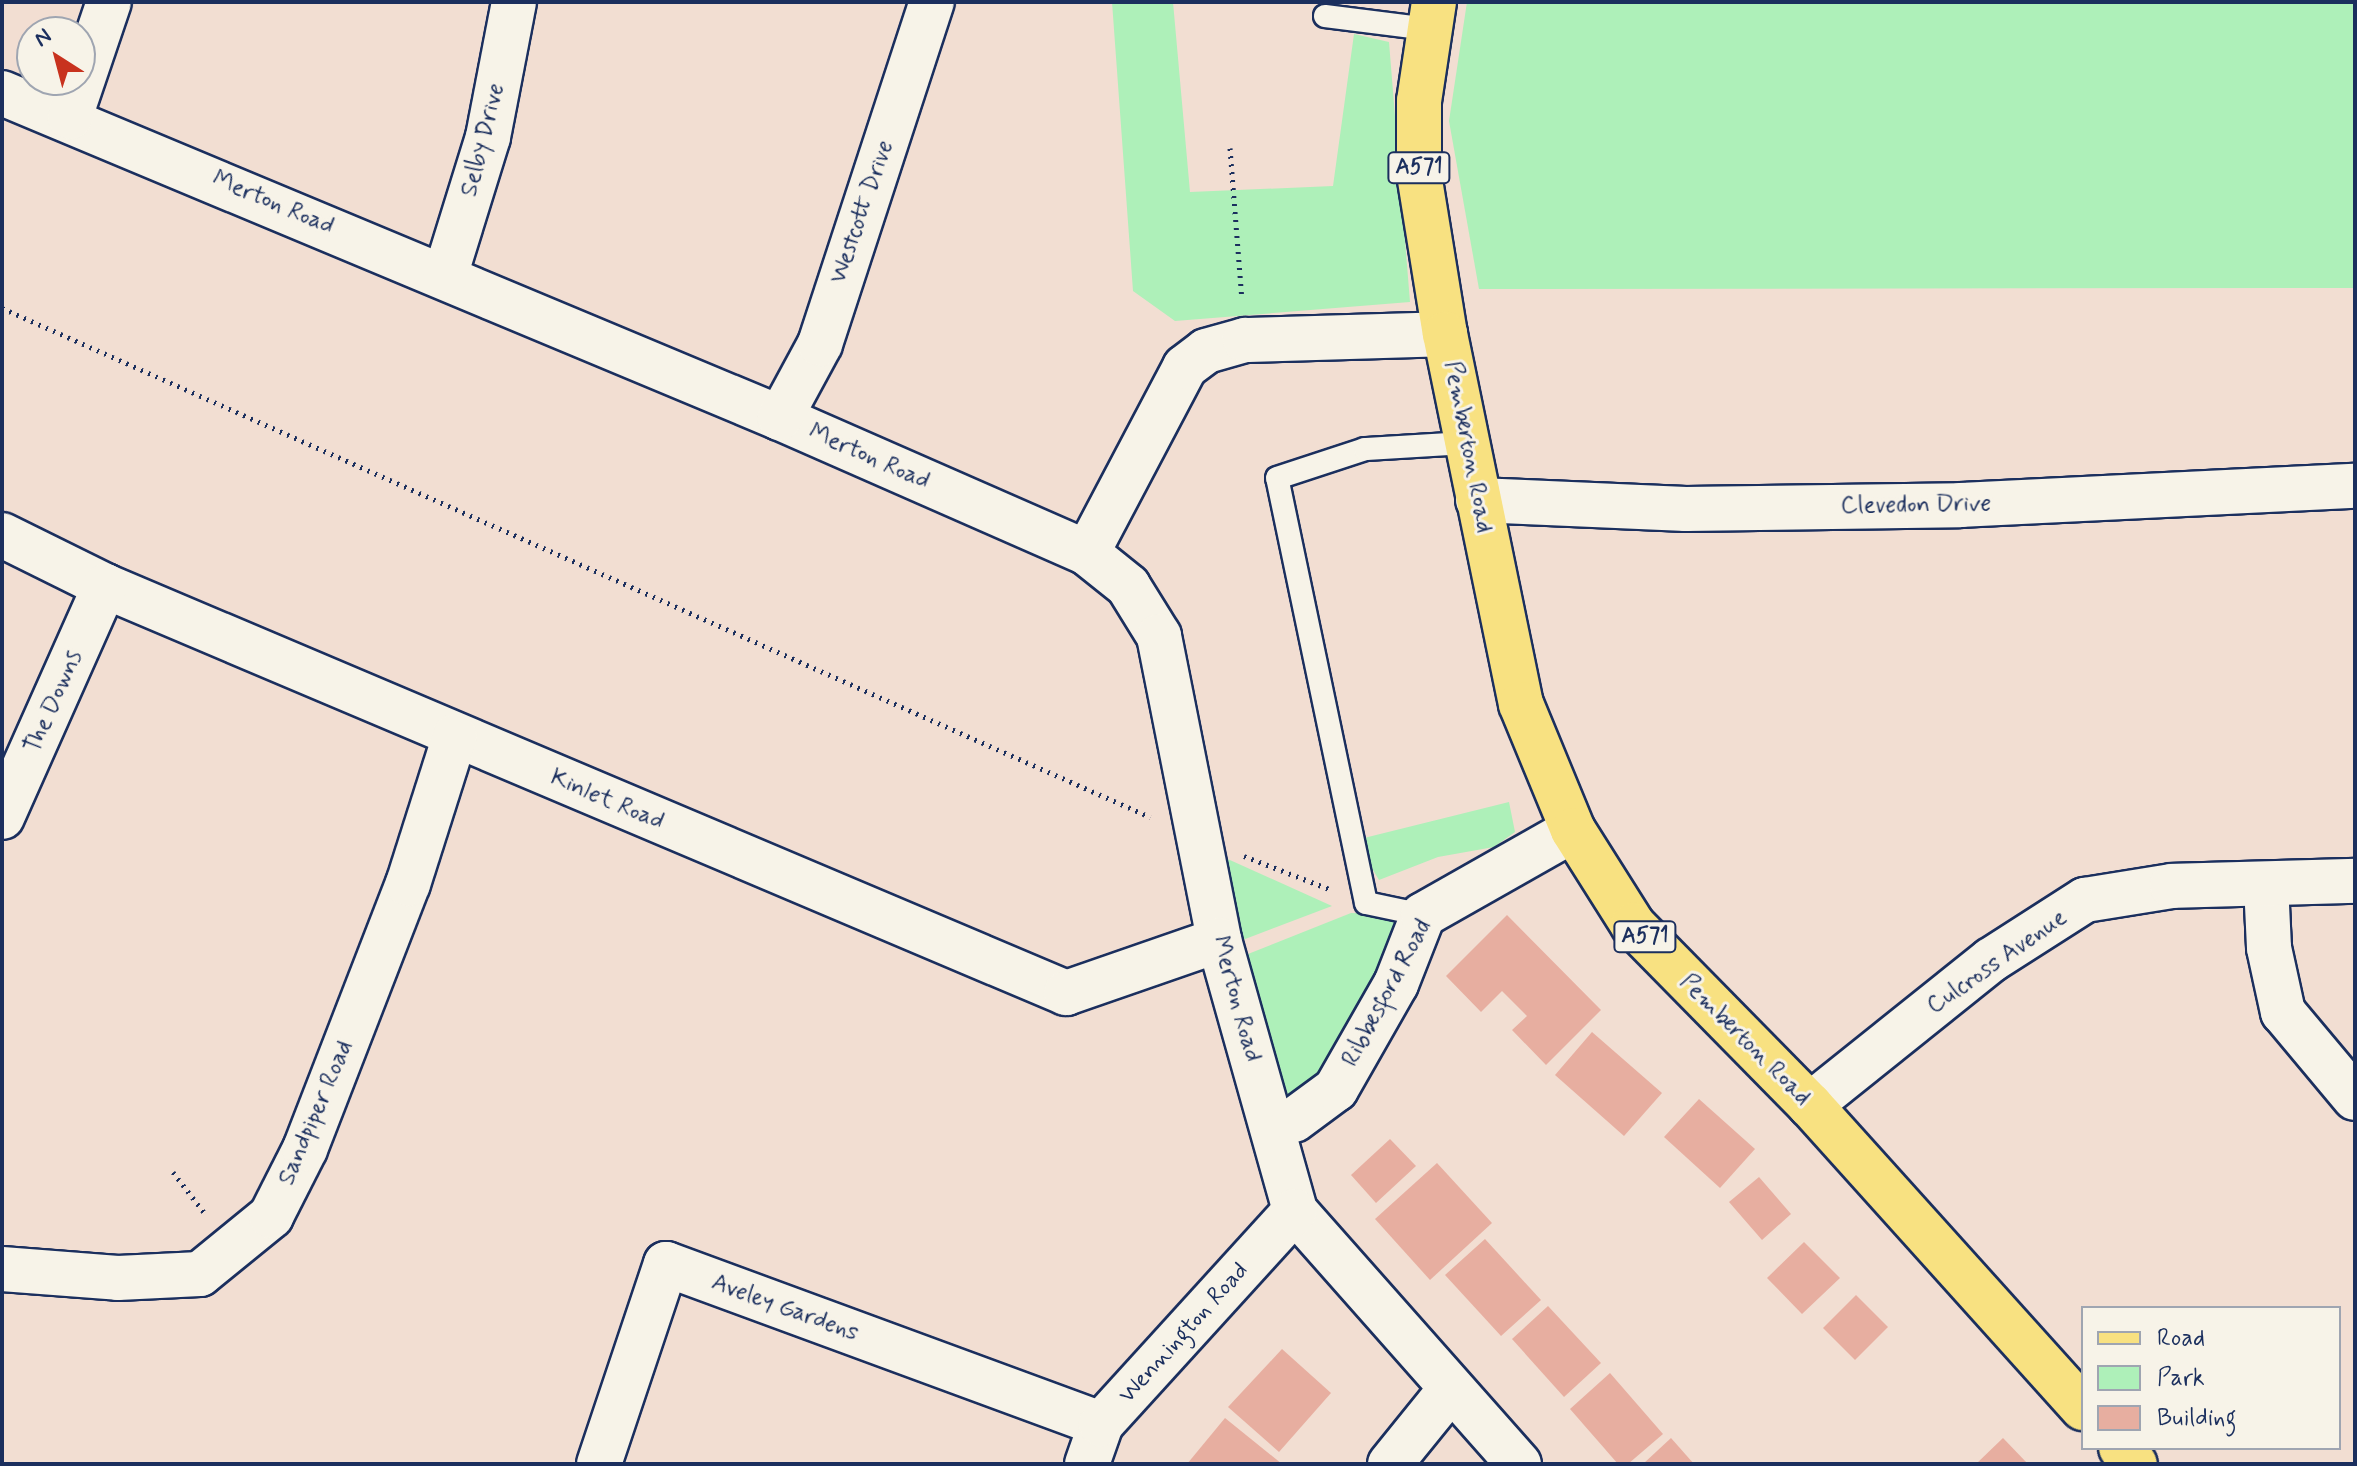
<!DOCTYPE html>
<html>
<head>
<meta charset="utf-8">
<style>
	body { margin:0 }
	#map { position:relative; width:2357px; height:1466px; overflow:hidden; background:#f2ded2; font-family:Mynerve,sans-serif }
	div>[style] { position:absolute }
	.green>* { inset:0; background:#aef0b9 }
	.building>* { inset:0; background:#e7aea0 }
	.path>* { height:5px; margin-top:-2.5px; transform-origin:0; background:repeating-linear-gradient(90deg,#1b2f5e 0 2px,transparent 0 8px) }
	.roads { filter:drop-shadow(2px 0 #1b2f5e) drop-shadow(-2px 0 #1b2f5e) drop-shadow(0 2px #1b2f5e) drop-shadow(0 -2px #1b2f5e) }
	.lane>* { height:22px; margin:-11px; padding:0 11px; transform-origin:11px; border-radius:11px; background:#f7f3e8 }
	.street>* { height:44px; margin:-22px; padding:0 22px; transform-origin:22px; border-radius:22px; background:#f7f3e8 }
	.primary>* { height:44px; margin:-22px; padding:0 22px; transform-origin:22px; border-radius:22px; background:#f8e181 }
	span { translate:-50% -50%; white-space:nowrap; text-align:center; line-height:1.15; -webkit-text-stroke:6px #f7f3e8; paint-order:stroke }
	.shield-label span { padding:2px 6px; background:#f7f3e8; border:2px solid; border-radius:6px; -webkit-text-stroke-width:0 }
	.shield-label { font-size:22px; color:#1b2f5e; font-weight:700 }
	.street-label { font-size:24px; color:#1b2f5e }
	.frame { position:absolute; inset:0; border:4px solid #1b2f5e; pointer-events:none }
	.legend { position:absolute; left:2081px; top:1306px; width:260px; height:144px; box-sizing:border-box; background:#f7f3e8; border:2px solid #9fa5b1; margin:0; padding:10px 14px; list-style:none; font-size:24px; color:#1b2f5e }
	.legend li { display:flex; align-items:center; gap:16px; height:40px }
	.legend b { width:40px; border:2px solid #9fa5b1 }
	.north { position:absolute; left:16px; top:16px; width:80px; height:80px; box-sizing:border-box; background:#f7f3e8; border:2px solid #9fa5b1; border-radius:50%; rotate:324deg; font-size:22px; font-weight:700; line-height:32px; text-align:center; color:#1b2f5e }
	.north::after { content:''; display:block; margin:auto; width:28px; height:36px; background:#c8321e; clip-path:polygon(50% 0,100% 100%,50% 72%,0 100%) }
</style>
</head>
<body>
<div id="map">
	<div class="green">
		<div style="clip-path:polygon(1112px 2px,1173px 2px,1190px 192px,1333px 186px,1354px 34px,1389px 42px,1410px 302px,1175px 321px,1133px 291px)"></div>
		<div style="clip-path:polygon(1467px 2px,2355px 2px,2355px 288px,1479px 289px,1449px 121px)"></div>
		<div style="clip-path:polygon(1509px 802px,1515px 832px,1494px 847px,1438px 857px,1379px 880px,1370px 865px,1364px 838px)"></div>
		<div style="clip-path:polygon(1221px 856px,1332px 906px,1240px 941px)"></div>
		<div style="clip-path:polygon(1351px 913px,1423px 915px,1331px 1080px,1267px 1112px,1243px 956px)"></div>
	</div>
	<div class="building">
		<div style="clip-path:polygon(1507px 915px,1601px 1010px,1546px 1065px,1512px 1030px,1527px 1016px,1502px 991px,1481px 1012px,1446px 976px)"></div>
		<div style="clip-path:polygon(1592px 1032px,1662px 1093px,1624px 1136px,1555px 1075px)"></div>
		<div style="clip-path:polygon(1699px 1099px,1755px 1149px,1720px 1188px,1664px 1137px)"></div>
		<div style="clip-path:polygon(1390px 1139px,1416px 1166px,1376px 1203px,1351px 1175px)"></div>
		<div style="clip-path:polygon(1437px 1163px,1492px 1223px,1430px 1280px,1375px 1219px)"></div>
		<div style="clip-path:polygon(1759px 1177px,1791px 1214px,1762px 1240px,1729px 1202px)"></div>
		<div style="clip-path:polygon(1485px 1239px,1541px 1300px,1501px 1336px,1445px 1275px)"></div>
		<div style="clip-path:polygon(1804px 1242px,1840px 1278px,1802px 1314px,1767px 1278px)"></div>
		<div style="clip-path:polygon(1856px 1295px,1888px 1327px,1855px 1360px,1823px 1328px)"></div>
		<div style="clip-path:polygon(1548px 1306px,1601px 1363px,1564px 1397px,1512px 1339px)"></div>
		<div style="clip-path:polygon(1282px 1349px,1331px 1393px,1279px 1452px,1228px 1407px)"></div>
		<div style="clip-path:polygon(1610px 1373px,1663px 1434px,1628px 1464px,1618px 1464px,1570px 1409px)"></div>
		<div style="clip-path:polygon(1225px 1418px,1282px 1464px,1187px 1464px)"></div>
		<div style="clip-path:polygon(1671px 1438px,1694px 1464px,1643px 1464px)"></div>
		<div style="clip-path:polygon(2003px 1438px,2028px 1464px,1976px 1464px)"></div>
	</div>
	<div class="path">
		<div style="left:1230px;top:148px;width:151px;rotate:85.5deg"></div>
		<div style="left:2px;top:308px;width:1256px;rotate:23.91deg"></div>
		<div style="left:1244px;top:856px;width:94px;rotate:21.1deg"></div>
		<div style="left:173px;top:1172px;width:54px;rotate:52.5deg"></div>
	</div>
	<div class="roads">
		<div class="lane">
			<div style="left:1325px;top:16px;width:104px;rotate:7.2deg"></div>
			<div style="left:1423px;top:915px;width:58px;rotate:-168.1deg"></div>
			<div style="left:1366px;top:903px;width:434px;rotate:-101.8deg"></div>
			<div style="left:1277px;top:478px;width:93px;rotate:-18.2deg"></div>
			<div style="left:1365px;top:449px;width:102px;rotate:-3.4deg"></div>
		</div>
		<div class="street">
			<div style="left:2px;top:93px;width:843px;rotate:22.67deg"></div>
			<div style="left:780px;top:418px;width:335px;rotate:23.7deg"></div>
			<div style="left:1087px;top:553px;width:53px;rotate:38.8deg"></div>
			<div style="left:1128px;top:586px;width:59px;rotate:58.2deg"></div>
			<div style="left:1159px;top:636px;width:310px;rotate:78.8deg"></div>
			<div style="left:1219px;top:940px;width:281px;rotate:74.3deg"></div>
			<div style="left:1295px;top:1211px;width:338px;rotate:48.5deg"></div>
			<div style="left:70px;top:117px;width:121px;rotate:-71.3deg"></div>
			<div style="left:445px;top:276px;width:145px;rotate:-72.8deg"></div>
			<div style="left:488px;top:137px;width:137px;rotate:-79.1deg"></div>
			<div style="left:780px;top:418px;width:84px;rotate:-61.6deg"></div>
			<div style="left:820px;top:344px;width:360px;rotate:-71.9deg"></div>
			<div style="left:1478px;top:500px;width:208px;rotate:2.5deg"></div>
			<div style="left:1686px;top:509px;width:274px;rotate:-0.8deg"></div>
			<div style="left:1960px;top:505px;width:395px;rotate:-2.8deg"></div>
			<div style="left:2px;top:535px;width:115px;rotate:26.3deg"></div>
			<div style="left:105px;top:586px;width:1044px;rotate:22.95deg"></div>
			<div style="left:1066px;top:993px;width:162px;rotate:-19.1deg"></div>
			<div style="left:1087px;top:553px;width:210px;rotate:-62.2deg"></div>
			<div style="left:1185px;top:367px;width:26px;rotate:-37deg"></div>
			<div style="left:1206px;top:351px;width:41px;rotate:-15.8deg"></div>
			<div style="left:1245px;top:340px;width:200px;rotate:-1.7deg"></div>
			<div style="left:2px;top:817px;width:253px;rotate:-66deg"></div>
			<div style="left:2266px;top:884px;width:64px;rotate:87.3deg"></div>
			<div style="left:2269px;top:948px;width:66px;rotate:77.7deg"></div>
			<div style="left:2283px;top:1012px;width:112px;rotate:50.1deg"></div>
			<div style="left:1810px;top:1105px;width:232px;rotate:-38.7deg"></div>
			<div style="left:1991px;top:960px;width:112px;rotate:-32.6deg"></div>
			<div style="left:2085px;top:900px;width:88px;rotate:-9.1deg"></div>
			<div style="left:2172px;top:886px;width:183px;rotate:-1.6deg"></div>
			<div style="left:1294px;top:1120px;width:52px;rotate:-36.4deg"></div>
			<div style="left:1336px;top:1089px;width:121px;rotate:-60.3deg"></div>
			<div style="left:1396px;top:984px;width:74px;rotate:-68.6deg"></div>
			<div style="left:1423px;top:915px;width:172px;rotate:-29.5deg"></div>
			<div style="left:2px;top:1269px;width:116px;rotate:4.4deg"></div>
			<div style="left:118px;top:1278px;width:82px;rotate:-2.8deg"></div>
			<div style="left:200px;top:1274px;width:92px;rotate:-39.2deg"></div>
			<div style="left:271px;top:1216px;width:75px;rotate:-63.1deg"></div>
			<div style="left:305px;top:1149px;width:284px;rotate:-68.8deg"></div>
			<div style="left:408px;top:884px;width:155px;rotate:-72.4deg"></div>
			<div style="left:599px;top:1464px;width:211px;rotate:-71.5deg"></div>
			<div style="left:666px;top:1264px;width:463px;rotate:20.2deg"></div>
			<div style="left:1087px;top:1464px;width:42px;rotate:-70.7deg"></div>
			<div style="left:1101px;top:1424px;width:288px;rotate:-47.7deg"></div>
			<div style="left:1390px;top:1464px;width:95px;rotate:-51deg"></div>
		</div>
		<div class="primary">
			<div style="left:1434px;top:2px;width:100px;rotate:98.6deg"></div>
			<div style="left:1419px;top:101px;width:73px;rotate:90deg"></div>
			<div style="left:1419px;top:174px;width:162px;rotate:80.8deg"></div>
			<div style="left:1445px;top:334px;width:378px;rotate:78.4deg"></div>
			<div style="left:1521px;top:704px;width:136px;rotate:67.6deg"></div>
			<div style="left:1573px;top:830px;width:112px;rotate:57.7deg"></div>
			<div style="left:1633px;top:925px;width:252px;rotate:45.5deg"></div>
			<div style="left:1810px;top:1105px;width:408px;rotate:48deg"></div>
			<div style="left:2121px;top:1448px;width:21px;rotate:49deg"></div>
		</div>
	</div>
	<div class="shield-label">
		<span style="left:1419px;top:168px">A571</span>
		<span style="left:1645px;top:937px">A571</span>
	</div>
	<div class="street-label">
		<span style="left:483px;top:140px;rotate:-76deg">Selby Drive</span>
		<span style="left:273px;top:203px;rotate:23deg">Merton Road</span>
		<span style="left:862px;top:212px;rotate:-71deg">Westcott Drive</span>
		<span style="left:1468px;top:447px;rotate:79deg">Pemberton Road</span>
		<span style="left:869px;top:457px;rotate:24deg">Merton Road</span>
		<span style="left:1916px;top:505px;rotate:-1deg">Clevedon Drive</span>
		<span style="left:54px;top:702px;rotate:-66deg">The Downs</span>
		<span style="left:607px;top:800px;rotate:23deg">Kinlet Road</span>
		<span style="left:1997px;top:962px;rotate:-35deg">Culcross Avenue</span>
		<span style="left:1387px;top:993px;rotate:-62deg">Ribbesford Road</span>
		<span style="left:1236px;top:999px;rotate:75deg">Merton Road</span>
		<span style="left:1745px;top:1040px;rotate:45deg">Pemberton Road</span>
		<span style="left:316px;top:1113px;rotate:-67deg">Sandpiper Road</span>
		<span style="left:785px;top:1308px;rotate:20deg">Aveley Gardens</span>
		<span style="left:1184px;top:1333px;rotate:-48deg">Wennington Road</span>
	</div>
	<div class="frame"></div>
	<ul class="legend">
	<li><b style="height:10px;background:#f8e181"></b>Road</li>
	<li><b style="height:22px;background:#aef0b9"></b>Park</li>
	<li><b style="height:22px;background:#e7aea0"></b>Building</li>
	</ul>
	<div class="north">N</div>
</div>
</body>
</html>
